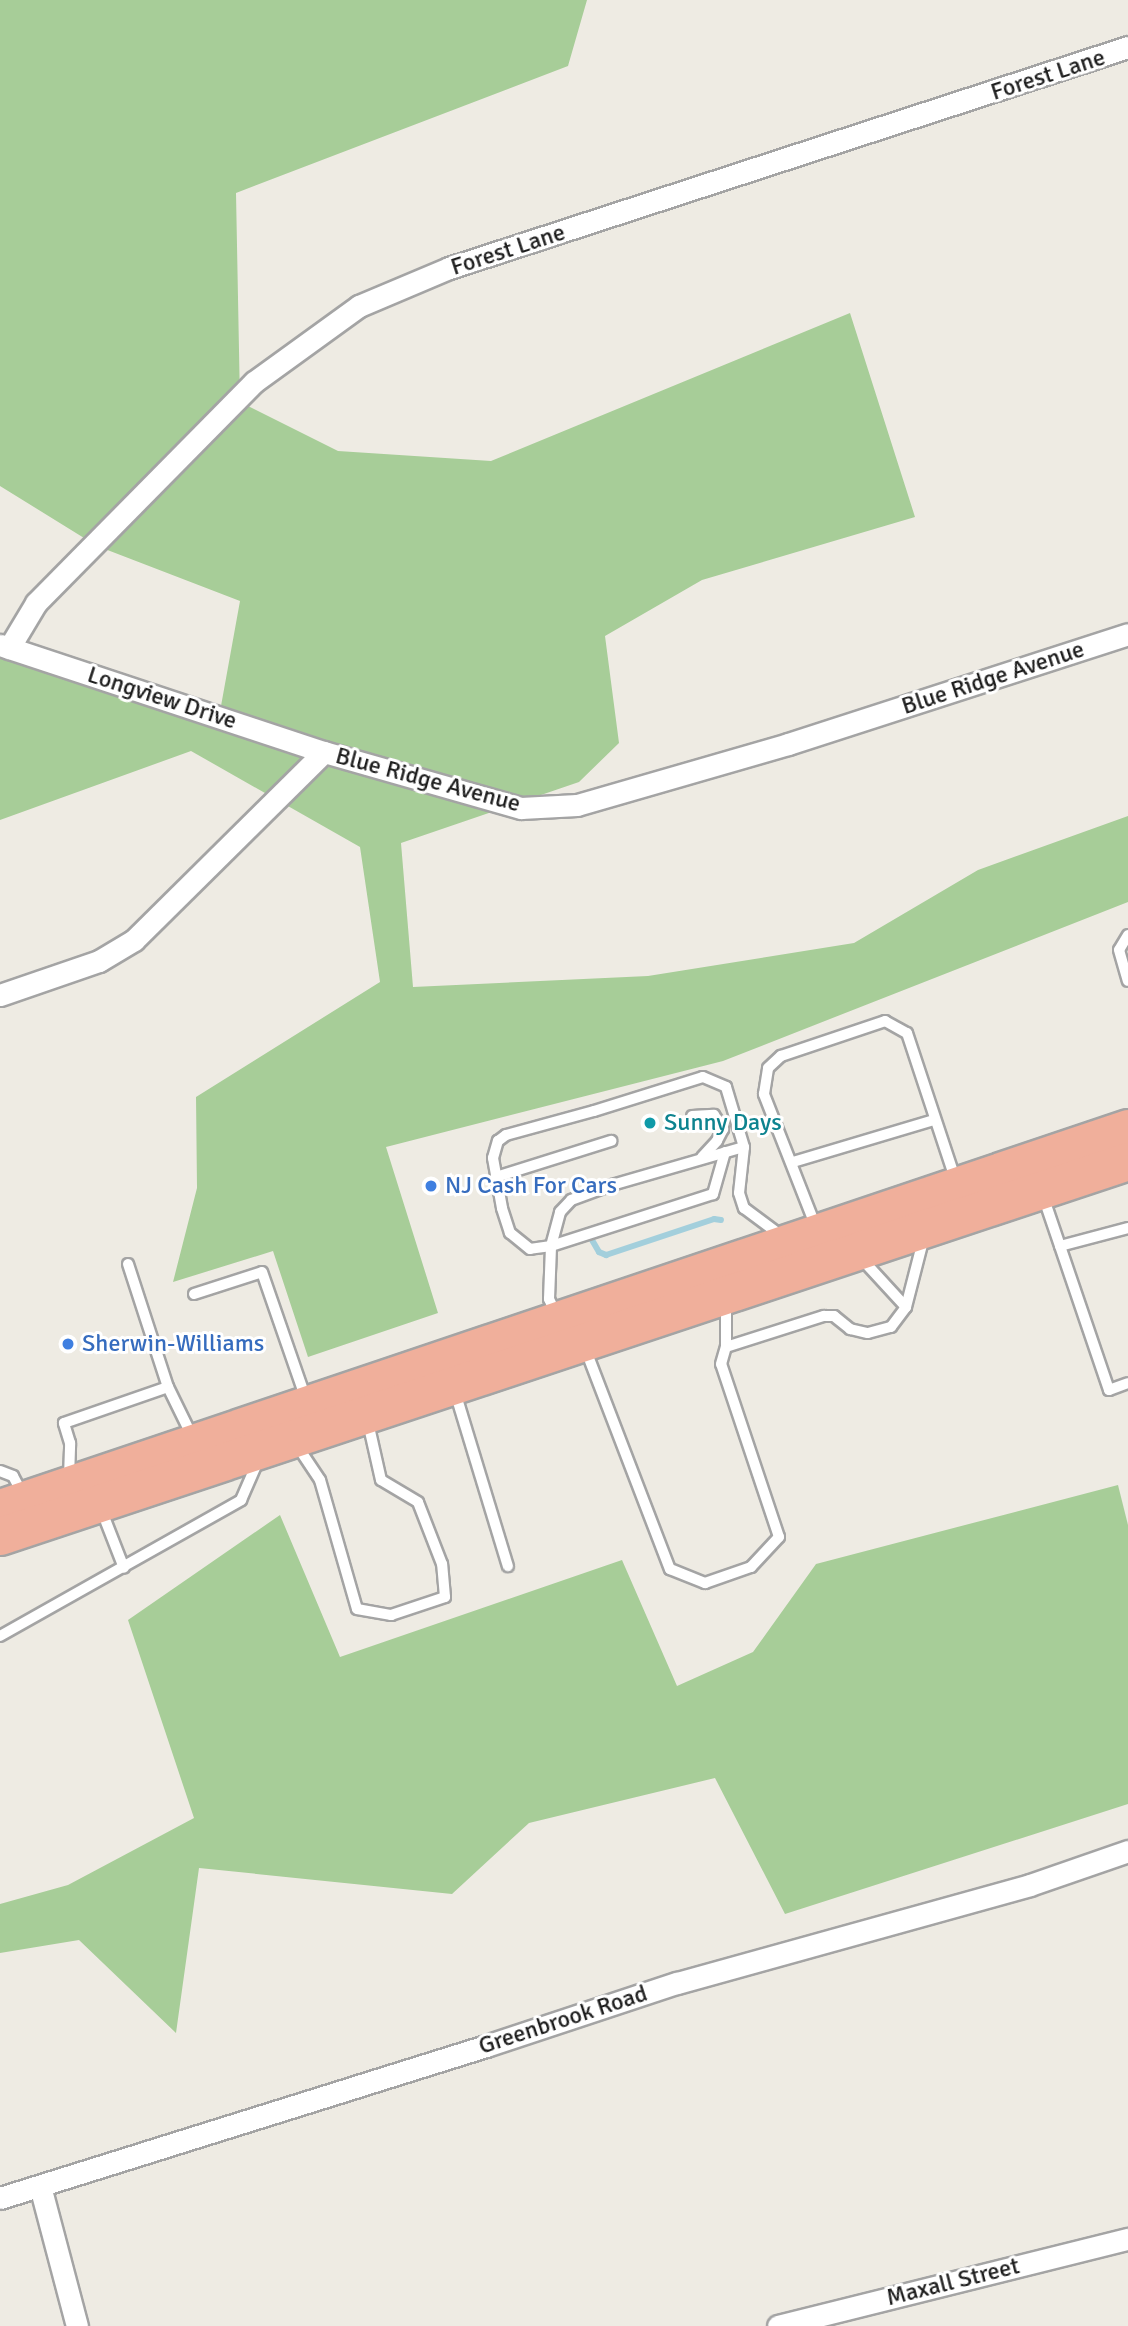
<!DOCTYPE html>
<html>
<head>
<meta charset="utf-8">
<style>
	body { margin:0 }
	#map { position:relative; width:1128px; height:2326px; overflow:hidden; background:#eeebe3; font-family:Signika,sans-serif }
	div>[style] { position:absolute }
	.forest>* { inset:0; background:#a7cd98 }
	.stream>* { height:6px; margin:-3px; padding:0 3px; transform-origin:3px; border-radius:3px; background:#a3cfdc }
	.roads { filter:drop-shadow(2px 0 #a4a4a4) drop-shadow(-2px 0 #a4a4a4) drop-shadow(0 2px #a4a4a4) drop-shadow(0 -2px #a4a4a4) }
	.service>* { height:10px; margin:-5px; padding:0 5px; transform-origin:5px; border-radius:5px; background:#fff }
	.minor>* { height:21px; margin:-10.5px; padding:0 10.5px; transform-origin:10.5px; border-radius:10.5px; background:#fff }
	.trunk>* { height:37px; margin:-18.5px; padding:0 18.5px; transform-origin:18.5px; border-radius:18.5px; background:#f0af9b }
	.dots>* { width:19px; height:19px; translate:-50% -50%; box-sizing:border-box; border:4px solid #fff; border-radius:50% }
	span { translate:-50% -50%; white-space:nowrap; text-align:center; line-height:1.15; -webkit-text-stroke:6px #fff; paint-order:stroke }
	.street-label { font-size:24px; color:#1d1d1d }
	.culture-label { font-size:24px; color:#0d838f }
	.left { translate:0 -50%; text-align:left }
	.shop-label { font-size:24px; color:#366cbe }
</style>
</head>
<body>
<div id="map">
	<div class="forest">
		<div style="clip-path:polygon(0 0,587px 0,568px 66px,236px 193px,240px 402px,338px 451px,491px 461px,850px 313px,915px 517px,702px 580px,605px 636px,619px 743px,579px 782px,401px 843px,413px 987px,648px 976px,854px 943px,978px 870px,1128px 816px,1128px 902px,723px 1061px,386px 1147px,438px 1313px,308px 1357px,273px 1251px,173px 1282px,197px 1188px,196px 1097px,380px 982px,360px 847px,191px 751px,0 820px,0 654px,219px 717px,240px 601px,97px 546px,0 486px)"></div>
		<div style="clip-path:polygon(1118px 1485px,1128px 1525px,1128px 1804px,785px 1914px,715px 1778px,529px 1823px,452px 1894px,199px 1868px,176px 2033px,79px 1940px,0 1953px,0 1904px,68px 1885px,194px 1818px,128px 1620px,280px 1515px,340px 1657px,622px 1560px,677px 1686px,753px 1652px,816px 1564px)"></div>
	</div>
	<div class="stream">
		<div style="left:592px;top:1240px;width:14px;rotate:60deg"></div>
		<div style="left:599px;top:1252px;width:8px;rotate:23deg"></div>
		<div style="left:606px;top:1255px;width:114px;rotate:-18.4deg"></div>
		<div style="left:714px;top:1219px;width:7px;rotate:8deg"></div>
	</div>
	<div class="roads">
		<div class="service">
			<div style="left:1128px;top:935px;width:17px;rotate:121deg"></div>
			<div style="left:1119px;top:950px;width:32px;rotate:74deg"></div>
			<div style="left:692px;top:1116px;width:22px;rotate:-3deg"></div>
			<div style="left:714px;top:1115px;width:17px;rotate:57deg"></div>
			<div style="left:723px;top:1129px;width:13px;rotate:117deg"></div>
			<div style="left:717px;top:1141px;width:22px;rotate:133deg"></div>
			<div style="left:725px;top:1152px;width:44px;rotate:105.9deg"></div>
			<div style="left:713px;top:1194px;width:170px;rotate:162.2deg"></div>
			<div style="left:551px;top:1246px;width:21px;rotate:172deg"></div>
			<div style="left:530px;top:1249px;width:26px;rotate:-141deg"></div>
			<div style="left:510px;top:1233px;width:26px;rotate:-108deg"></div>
			<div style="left:502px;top:1208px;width:51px;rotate:-100.2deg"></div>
			<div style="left:493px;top:1158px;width:18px;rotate:-74deg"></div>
			<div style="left:498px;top:1141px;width:10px;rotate:-37deg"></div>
			<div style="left:506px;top:1135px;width:91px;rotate:-15.3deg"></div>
			<div style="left:594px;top:1111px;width:114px;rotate:-17.3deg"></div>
			<div style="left:703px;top:1077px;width:25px;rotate:23deg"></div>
			<div style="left:726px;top:1087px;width:63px;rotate:73.3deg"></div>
			<div style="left:793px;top:1162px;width:147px;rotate:-16.6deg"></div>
			<div style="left:496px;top:1177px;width:121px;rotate:-17.4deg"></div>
			<div style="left:1043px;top:1196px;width:205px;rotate:71.2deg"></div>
			<div style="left:1109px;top:1390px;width:20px;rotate:-20deg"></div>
			<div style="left:816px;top:1227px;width:143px;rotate:-111.4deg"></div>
			<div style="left:764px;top:1094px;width:26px;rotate:-81deg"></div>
			<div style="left:768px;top:1068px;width:18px;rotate:-43deg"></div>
			<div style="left:781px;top:1056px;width:110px;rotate:-18.6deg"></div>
			<div style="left:885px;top:1021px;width:25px;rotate:29deg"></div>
			<div style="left:907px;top:1033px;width:156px;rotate:71.7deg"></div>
			<div style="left:1060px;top:1246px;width:70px;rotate:-14.8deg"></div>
			<div style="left:860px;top:1257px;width:68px;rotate:47.4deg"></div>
			<div style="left:906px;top:1307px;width:72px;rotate:-75.6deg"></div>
			<div style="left:128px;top:1264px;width:129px;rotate:72deg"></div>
			<div style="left:168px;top:1387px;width:57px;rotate:63.9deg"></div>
			<div style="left:194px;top:1294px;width:71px;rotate:-17.9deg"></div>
			<div style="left:262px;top:1272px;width:134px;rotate:70.9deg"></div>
			<div style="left:726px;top:1301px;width:46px;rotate:90deg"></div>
			<div style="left:726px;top:1347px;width:103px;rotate:-17.6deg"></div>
			<div style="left:824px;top:1316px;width:10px"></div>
			<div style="left:834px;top:1316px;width:21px;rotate:39deg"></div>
			<div style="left:850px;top:1329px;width:18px;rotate:13deg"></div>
			<div style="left:868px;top:1333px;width:24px;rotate:-15deg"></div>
			<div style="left:891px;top:1327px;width:25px;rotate:-53deg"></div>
			<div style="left:557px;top:1316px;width:19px;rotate:-115deg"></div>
			<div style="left:549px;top:1299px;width:53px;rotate:-87.8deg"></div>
			<div style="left:551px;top:1246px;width:35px;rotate:-75deg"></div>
			<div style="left:560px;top:1212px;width:16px;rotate:-47deg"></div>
			<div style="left:571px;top:1200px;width:44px;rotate:-20.1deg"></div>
			<div style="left:612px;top:1185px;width:137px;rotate:-16.1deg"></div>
			<div style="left:744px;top:1147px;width:46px;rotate:96.2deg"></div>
			<div style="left:739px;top:1193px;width:16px;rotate:72deg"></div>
			<div style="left:744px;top:1208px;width:49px;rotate:36.6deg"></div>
			<div style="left:585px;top:1348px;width:237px;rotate:69deg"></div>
			<div style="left:670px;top:1569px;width:38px;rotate:22deg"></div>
			<div style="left:705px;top:1583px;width:49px;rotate:-19.2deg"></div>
			<div style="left:751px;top:1567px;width:41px;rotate:-47deg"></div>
			<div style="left:779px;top:1537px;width:182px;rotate:-108.5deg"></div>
			<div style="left:721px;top:1364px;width:18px;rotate:-74deg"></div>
			<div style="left:455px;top:1392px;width:182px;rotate:73.1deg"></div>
			<div style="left:296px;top:1444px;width:43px;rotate:56.3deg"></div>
			<div style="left:320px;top:1480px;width:134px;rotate:74deg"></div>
			<div style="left:357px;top:1609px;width:35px;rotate:10deg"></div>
			<div style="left:391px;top:1615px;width:57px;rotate:-18.4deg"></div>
			<div style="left:445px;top:1597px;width:33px;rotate:-95deg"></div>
			<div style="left:442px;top:1564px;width:66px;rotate:-111.2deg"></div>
			<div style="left:418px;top:1502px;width:43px;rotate:-149.3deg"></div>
			<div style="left:381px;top:1480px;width:64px;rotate:-102.7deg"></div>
			<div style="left:0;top:1471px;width:14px;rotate:21deg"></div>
			<div style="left:13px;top:1476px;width:21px;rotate:62deg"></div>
			<div style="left:69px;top:1477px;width:34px;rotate:-88deg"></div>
			<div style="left:70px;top:1443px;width:21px;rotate:-107deg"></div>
			<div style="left:64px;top:1423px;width:110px;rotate:-19.1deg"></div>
			<div style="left:101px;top:1509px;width:63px;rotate:68.7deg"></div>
			<div style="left:0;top:1636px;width:277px;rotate:-29.4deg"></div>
			<div style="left:241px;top:1500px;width:43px;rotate:-66.4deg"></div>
		</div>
		<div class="minor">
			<div style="left:0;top:645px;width:341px;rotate:18.3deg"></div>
			<div style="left:9px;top:648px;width:52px;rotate:-59deg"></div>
			<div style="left:36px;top:603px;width:310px;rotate:-45.4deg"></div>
			<div style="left:254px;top:382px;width:130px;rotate:-35.9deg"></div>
			<div style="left:359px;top:306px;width:98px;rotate:-22.9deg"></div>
			<div style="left:449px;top:268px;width:714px;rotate:-18.03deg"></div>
			<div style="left:0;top:995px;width:105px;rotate:-19deg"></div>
			<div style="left:99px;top:961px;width:41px;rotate:-31deg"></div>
			<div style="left:134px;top:940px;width:267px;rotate:-44.7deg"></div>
			<div style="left:324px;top:752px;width:205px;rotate:15.9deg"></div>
			<div style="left:521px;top:808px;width:56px;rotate:-3.1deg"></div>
			<div style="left:577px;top:805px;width:220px;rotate:-16.1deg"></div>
			<div style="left:788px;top:744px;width:357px;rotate:-17.9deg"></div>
			<div style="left:40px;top:2186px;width:145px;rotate:75.2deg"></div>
			<div style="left:0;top:2198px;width:509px;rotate:-17.37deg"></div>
			<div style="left:486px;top:2046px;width:201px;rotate:-18.3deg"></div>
			<div style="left:677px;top:1983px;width:366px;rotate:-15.5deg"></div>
			<div style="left:1030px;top:1885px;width:104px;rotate:-19.1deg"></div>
			<div style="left:778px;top:2326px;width:361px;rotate:-14deg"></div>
		</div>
		<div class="trunk">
			<div style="left:0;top:1508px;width:1190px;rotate:-18.62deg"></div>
			<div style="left:0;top:1536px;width:1189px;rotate:-18.39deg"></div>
		</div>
	</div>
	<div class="dots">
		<div style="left:650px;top:1123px;background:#0f9aa8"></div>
		<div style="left:431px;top:1186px;background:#3f7fe0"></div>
		<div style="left:68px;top:1344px;background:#3f7fe0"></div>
	</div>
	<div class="street-label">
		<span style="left:1048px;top:75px;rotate:-18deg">Forest Lane</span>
		<span style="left:508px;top:250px;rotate:-18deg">Forest Lane</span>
		<span style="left:993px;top:678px;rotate:-18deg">Blue Ridge Avenue</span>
		<span style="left:162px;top:698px;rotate:18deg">Longview Drive</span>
		<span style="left:428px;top:780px;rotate:15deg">Blue Ridge Avenue</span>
		<span style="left:563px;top:2020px;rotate:-18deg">Greenbrook Road</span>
		<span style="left:953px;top:2282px;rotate:-14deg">Maxall Street</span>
	</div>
	<div class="culture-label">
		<span class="left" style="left:664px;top:1123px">Sunny Days</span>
	</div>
	<div class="shop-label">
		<span class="left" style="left:445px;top:1186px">NJ Cash For Cars</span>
		<span class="left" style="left:82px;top:1344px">Sherwin-Williams</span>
	</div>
</div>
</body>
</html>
